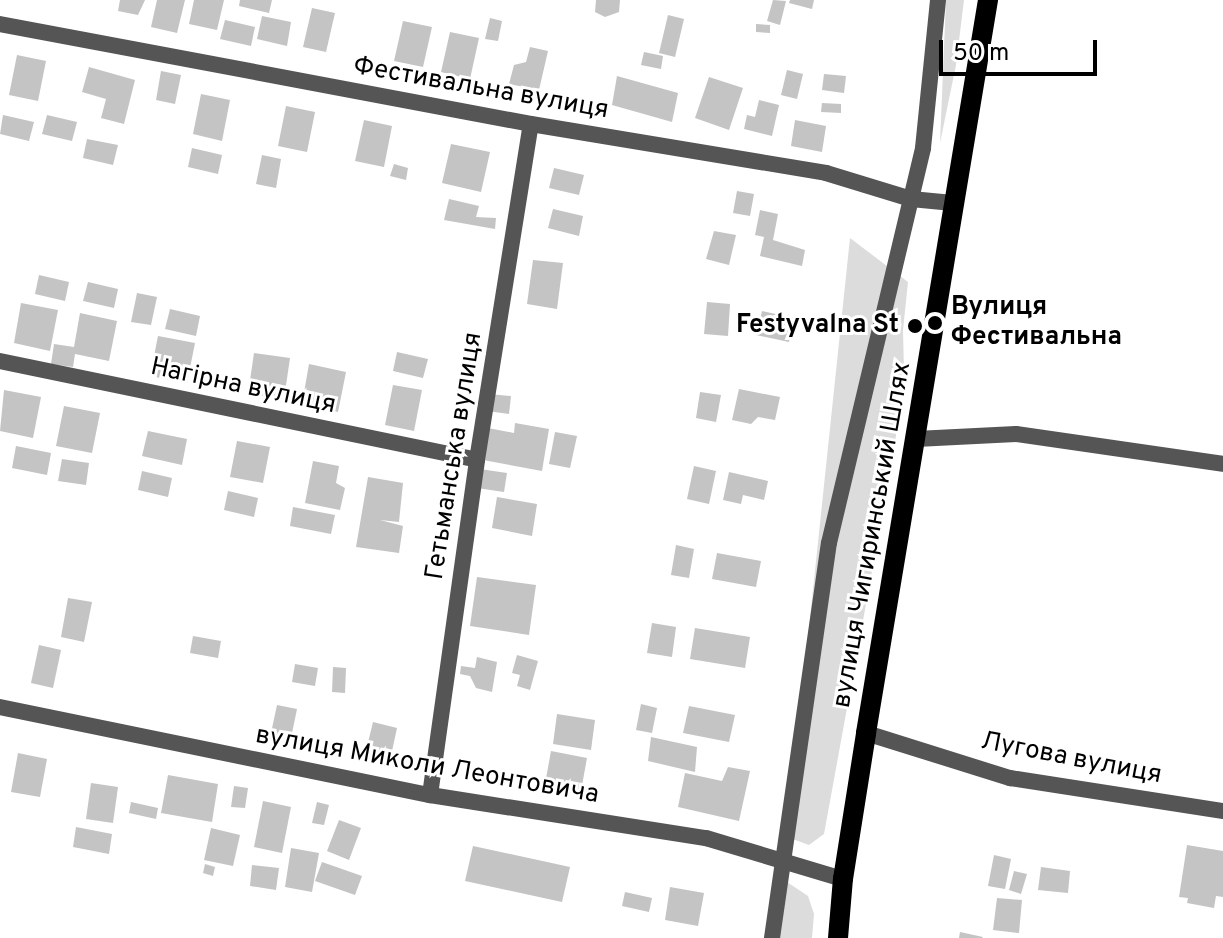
<!DOCTYPE html>
<html>
<head>
<meta charset="utf-8">
<style>
	body { margin:0 }
	#map { position:relative; width:1223px; height:938px; overflow:hidden; background:#fff; font-family:Overpass,sans-serif }
	div>[style] { position:absolute }
	.green>* { inset:0; background:#dcdcdc }
	.building>* { inset:0; background:#c4c4c4 }
	.minor>* { height:16px; margin:-8px; padding:0 8px; transform-origin:8px; border-radius:8px; background:#555 }
	.primary>* { height:20px; margin:-10px; padding:0 10px; transform-origin:10px; border-radius:10px; background:#000 }
	.dots>* { width:22px; height:22px; translate:-50% -50%; box-sizing:border-box; border:4px solid #fff; border-radius:50% }
	span { translate:-50% -50%; white-space:nowrap; text-align:center; line-height:1.15; -webkit-text-stroke:6px #fff; paint-order:stroke }
	.street-label { font-size:26px; color:#000 }
	.poi-label { font-size:26px; color:#000; font-weight:700 }
	.left { translate:0 -50%; text-align:left }
	.right { translate:-100% -50%; text-align:right }
	.scale { position:absolute; left:939px; top:40px; width:158px; height:36px; box-sizing:border-box; border:4px solid #000; border-top:0; padding-left:10px; font-size:24px; line-height:28px; white-space:nowrap; color:#000; -webkit-text-stroke:6px #fff; paint-order:stroke }
</style>
</head>
<body>
<div id="map">
	<div class="green">
		<div style="clip-path:polygon(946px 0,964px 0,956px 65px,940px 143px)"></div>
		<div style="clip-path:polygon(850px 238px,908px 282px,903px 330px,904px 372px,894px 451px,824px 834px,809px 845px,787px 837px)"></div>
		<div style="clip-path:polygon(784px 880px,808px 896px,814px 914px,812px 938px,776px 938px)"></div>
	</div>
	<div class="building">
		<div style="clip-path:polygon(120px 0,145px 0,138px 15px,118px 11px)"></div>
		<div style="clip-path:polygon(157px 0,185px 0,177px 33px,151px 27px)"></div>
		<div style="clip-path:polygon(194px 0,224px 0,217px 30px,189px 24px)"></div>
		<div style="clip-path:polygon(240px 0,272px 0,269px 13px,239px 6px)"></div>
		<div style="clip-path:polygon(596px 0,620px 0,619px 12px,605px 17px,595px 12px)"></div>
		<div style="clip-path:polygon(773px 0,786px 1px,780px 25px,767px 21px)"></div>
		<div style="clip-path:polygon(790px 0,814px 0,812px 9px,789px 3px)"></div>
		<div style="clip-path:polygon(312px 8px,335px 13px,326px 52px,303px 47px)"></div>
		<div style="clip-path:polygon(668px 15px,684px 19px,675px 57px,659px 53px)"></div>
		<div style="clip-path:polygon(262px 16px,291px 22px,287px 46px,257px 39px)"></div>
		<div style="clip-path:polygon(490px 18px,502px 21px,498px 41px,485px 39px)"></div>
		<div style="clip-path:polygon(225px 20px,255px 27px,251px 46px,220px 39px)"></div>
		<div style="clip-path:polygon(403px 21px,432px 27px,423px 67px,394px 61px)"></div>
		<div style="clip-path:polygon(756px 24px,770px 25px,770px 33px,756px 32px)"></div>
		<div style="clip-path:polygon(450px 32px,479px 38px,470px 79px,441px 72px)"></div>
		<div style="clip-path:polygon(530px 47px,548px 51px,539px 90px,509px 84px,514px 65px,526px 62px)"></div>
		<div style="clip-path:polygon(644px 52px,663px 56px,661px 69px,641px 65px)"></div>
		<div style="clip-path:polygon(17px 55px,46px 61px,38px 101px,9px 95px)"></div>
		<div style="clip-path:polygon(89px 67px,135px 80px,124px 124px,101px 118px,106px 99px,82px 92px)"></div>
		<div style="clip-path:polygon(787px 70px,803px 74px,797px 99px,781px 95px)"></div>
		<div style="clip-path:polygon(161px 71px,181px 75px,175px 104px,156px 100px)"></div>
		<div style="clip-path:polygon(824px 74px,846px 76px,844px 93px,822px 90px)"></div>
		<div style="clip-path:polygon(617px 76px,678px 93px,672px 122px,612px 105px)"></div>
		<div style="clip-path:polygon(709px 77px,743px 88px,729px 130px,695px 118px)"></div>
		<div style="clip-path:polygon(201px 94px,230px 100px,222px 141px,193px 134px)"></div>
		<div style="clip-path:polygon(759px 100px,779px 105px,772px 136px,744px 129px,747px 115px,755px 117px)"></div>
		<div style="clip-path:polygon(822px 103px,841px 104px,841px 113px,821px 112px)"></div>
		<div style="clip-path:polygon(286px 106px,315px 112px,307px 152px,278px 146px)"></div>
		<div style="clip-path:polygon(3px 115px,34px 122px,29px 141px,0 134px)"></div>
		<div style="clip-path:polygon(47px 115px,77px 122px,72px 141px,42px 134px)"></div>
		<div style="clip-path:polygon(364px 120px,392px 126px,384px 167px,355px 161px)"></div>
		<div style="clip-path:polygon(795px 120px,826px 126px,822px 152px,791px 146px)"></div>
		<div style="clip-path:polygon(87px 139px,118px 145px,113px 165px,83px 158px)"></div>
		<div style="clip-path:polygon(451px 144px,490px 152px,481px 192px,442px 183px)"></div>
		<div style="clip-path:polygon(192px 148px,222px 155px,218px 174px,188px 167px)"></div>
		<div style="clip-path:polygon(262px 155px,281px 159px,276px 188px,256px 184px)"></div>
		<div style="clip-path:polygon(394px 164px,408px 168px,406px 180px,390px 176px)"></div>
		<div style="clip-path:polygon(554px 168px,584px 175px,579px 195px,549px 188px)"></div>
		<div style="clip-path:polygon(737px 191px,754px 194px,750px 216px,733px 213px)"></div>
		<div style="clip-path:polygon(449px 199px,479px 206px,476px 217px,496px 218px,495px 229px,444px 220px)"></div>
		<div style="clip-path:polygon(553px 209px,583px 216px,579px 236px,548px 228px)"></div>
		<div style="clip-path:polygon(760px 210px,778px 214px,773px 240px,805px 250px,802px 266px,760px 256px,764px 237px,755px 235px)"></div>
		<div style="clip-path:polygon(714px 231px,736px 235px,729px 265px,706px 259px)"></div>
		<div style="clip-path:polygon(533px 260px,563px 263px,557px 309px,527px 304px)"></div>
		<div style="clip-path:polygon(39px 275px,69px 282px,65px 301px,35px 294px)"></div>
		<div style="clip-path:polygon(88px 282px,118px 289px,114px 308px,83px 301px)"></div>
		<div style="clip-path:polygon(137px 293px,157px 297px,151px 325px,131px 322px)"></div>
		<div style="clip-path:polygon(707px 302px,730px 304px,728px 336px,704px 334px)"></div>
		<div style="clip-path:polygon(21px 303px,58px 310px,50px 351px,14px 343px)"></div>
		<div style="clip-path:polygon(170px 309px,200px 316px,196px 336px,165px 329px)"></div>
		<div style="clip-path:polygon(762px 311px,794px 318px,789px 342px,756px 335px)"></div>
		<div style="clip-path:polygon(80px 313px,117px 321px,109px 361px,75px 354px,73px 367px,51px 364px,54px 344px,74px 347px)"></div>
		<div style="clip-path:polygon(158px 336px,195px 343px,187px 383px,150px 376px)"></div>
		<div style="clip-path:polygon(397px 352px,428px 359px,423px 378px,393px 371px)"></div>
		<div style="clip-path:polygon(254px 353px,290px 358px,284px 399px,248px 394px)"></div>
		<div style="clip-path:polygon(309px 364px,346px 372px,338px 412px,302px 404px)"></div>
		<div style="clip-path:polygon(393px 385px,422px 390px,414px 431px,385px 425px)"></div>
		<div style="clip-path:polygon(739px 389px,780px 397px,775px 420px,758px 417px,751px 424px,732px 420px)"></div>
		<div style="clip-path:polygon(4px 390px,41px 397px,33px 438px,0 431px)"></div>
		<div style="clip-path:polygon(700px 392px,721px 395px,716px 422px,696px 418px)"></div>
		<div style="clip-path:polygon(489px 394px,511px 396px,509px 414px,487px 411px)"></div>
		<div style="clip-path:polygon(64px 406px,100px 413px,92px 453px,56px 446px)"></div>
		<div style="clip-path:polygon(515px 423px,549px 429px,542px 471px,483px 460px,488px 428px,514px 433px)"></div>
		<div style="clip-path:polygon(148px 431px,187px 439px,182px 465px,142px 456px)"></div>
		<div style="clip-path:polygon(555px 432px,577px 436px,570px 468px,549px 464px)"></div>
		<div style="clip-path:polygon(237px 441px,270px 447px,263px 483px,230px 477px)"></div>
		<div style="clip-path:polygon(16px 446px,51px 453px,47px 475px,12px 468px)"></div>
		<div style="clip-path:polygon(62px 459px,89px 463px,86px 485px,58px 481px)"></div>
		<div style="clip-path:polygon(313px 461px,339px 466px,336px 483px,345px 488px,340px 510px,305px 503px)"></div>
		<div style="clip-path:polygon(694px 466px,716px 471px,709px 504px,687px 499px)"></div>
		<div style="clip-path:polygon(480px 469px,507px 473px,504px 492px,477px 488px)"></div>
		<div style="clip-path:polygon(142px 471px,172px 478px,168px 497px,138px 490px)"></div>
		<div style="clip-path:polygon(729px 472px,768px 481px,764px 500px,743px 495px,741px 504px,723px 500px)"></div>
		<div style="clip-path:polygon(368px 477px,403px 483px,399px 522px,380px 520px,403px 526px,399px 553px,356px 547px)"></div>
		<div style="clip-path:polygon(228px 491px,258px 498px,254px 517px,224px 510px)"></div>
		<div style="clip-path:polygon(497px 497px,537px 504px,532px 536px,492px 528px)"></div>
		<div style="clip-path:polygon(293px 507px,335px 515px,331px 534px,290px 526px)"></div>
		<div style="clip-path:polygon(676px 545px,694px 549px,689px 578px,671px 575px)"></div>
		<div style="clip-path:polygon(717px 553px,761px 561px,756px 587px,712px 579px)"></div>
		<div style="clip-path:polygon(477px 577px,536px 585px,529px 635px,470px 626px)"></div>
		<div style="clip-path:polygon(68px 598px,92px 602px,84px 642px,61px 637px)"></div>
		<div style="clip-path:polygon(652px 623px,676px 627px,672px 657px,647px 653px)"></div>
		<div style="clip-path:polygon(695px 628px,750px 637px,745px 668px,690px 659px)"></div>
		<div style="clip-path:polygon(193px 636px,221px 641px,218px 658px,190px 653px)"></div>
		<div style="clip-path:polygon(39px 645px,61px 650px,53px 688px,31px 683px)"></div>
		<div style="clip-path:polygon(517px 655px,538px 661px,530px 690px,517px 686px,520px 675px,512px 673px)"></div>
		<div style="clip-path:polygon(477px 657px,497px 662px,492px 692px,476px 688px,470px 676px,460px 674px,461px 666px,475px 668px)"></div>
		<div style="clip-path:polygon(295px 664px,318px 668px,315px 686px,292px 682px)"></div>
		<div style="clip-path:polygon(333px 667px,346px 668px,345px 693px,332px 692px)"></div>
		<div style="clip-path:polygon(641px 704px,657px 708px,652px 733px,636px 730px)"></div>
		<div style="clip-path:polygon(277px 705px,297px 709px,291px 738px,271px 733px)"></div>
		<div style="clip-path:polygon(689px 706px,735px 715px,729px 742px,683px 733px)"></div>
		<div style="clip-path:polygon(557px 714px,595px 720px,591px 750px,553px 744px)"></div>
		<div style="clip-path:polygon(373px 722px,397px 728px,389px 765px,364px 759px)"></div>
		<div style="clip-path:polygon(651px 737px,697px 747px,695px 772px,648px 761px)"></div>
		<div style="clip-path:polygon(551px 751px,587px 758px,581px 791px,545px 784px)"></div>
		<div style="clip-path:polygon(18px 753px,47px 759px,40px 797px,11px 792px)"></div>
		<div style="clip-path:polygon(728px 767px,750px 771px,739px 821px,678px 807px,685px 773px,722px 781px)"></div>
		<div style="clip-path:polygon(168px 775px,218px 784px,212px 822px,161px 813px)"></div>
		<div style="clip-path:polygon(91px 783px,118px 787px,113px 823px,86px 819px)"></div>
		<div style="clip-path:polygon(234px 786px,248px 788px,245px 808px,231px 807px)"></div>
		<div style="clip-path:polygon(263px 801px,291px 807px,282px 853px,254px 847px)"></div>
		<div style="clip-path:polygon(131px 802px,158px 808px,156px 819px,129px 813px)"></div>
		<div style="clip-path:polygon(317px 802px,329px 805px,324px 825px,312px 823px)"></div>
		<div style="clip-path:polygon(339px 820px,361px 828px,349px 860px,327px 851px)"></div>
		<div style="clip-path:polygon(76px 827px,112px 834px,109px 854px,73px 847px)"></div>
		<div style="clip-path:polygon(211px 828px,240px 835px,233px 866px,204px 860px)"></div>
		<div style="clip-path:polygon(1187px 845px,1223px 851px,1223px 897px,1216px 896px,1214px 908px,1187px 903px,1188px 898px,1179px 897px)"></div>
		<div style="clip-path:polygon(473px 846px,570px 867px,562px 902px,465px 881px)"></div>
		<div style="clip-path:polygon(291px 848px,319px 853px,312px 892px,285px 887px)"></div>
		<div style="clip-path:polygon(994px 855px,1011px 859px,1005px 889px,988px 886px)"></div>
		<div style="clip-path:polygon(322px 862px,362px 876px,355px 895px,315px 881px)"></div>
		<div style="clip-path:polygon(205px 864px,215px 867px,213px 876px,203px 873px)"></div>
		<div style="clip-path:polygon(252px 865px,279px 868px,276px 890px,250px 886px)"></div>
		<div style="clip-path:polygon(1041px 867px,1070px 871px,1068px 893px,1038px 890px)"></div>
		<div style="clip-path:polygon(1014px 871px,1027px 874px,1021px 894px,1009px 890px)"></div>
		<div style="clip-path:polygon(670px 887px,704px 893px,698px 926px,665px 920px)"></div>
		<div style="clip-path:polygon(625px 892px,652px 898px,649px 912px,622px 906px)"></div>
		<div style="clip-path:polygon(997px 898px,1022px 900px,1019px 933px,993px 930px)"></div>
		<div style="clip-path:polygon(960px 932px,983px 937px,982px 938px,959px 938px)"></div>
	</div>
	<div class="minor">
		<div style="left:0;top:24px;width:540px;rotate:10.67deg"></div>
		<div style="left:531px;top:124px;width:299px;rotate:9.4deg"></div>
		<div style="left:826px;top:173px;width:89px;rotate:17deg"></div>
		<div style="left:911px;top:199px;width:42px;rotate:5.4deg"></div>
		<div style="left:0;top:361px;width:487px;rotate:11.7deg"></div>
		<div style="left:916px;top:439px;width:100px;rotate:-2.9deg"></div>
		<div style="left:1016px;top:434px;width:209px;rotate:8.2deg"></div>
		<div style="left:0;top:707px;width:439px;rotate:11.6deg"></div>
		<div style="left:430px;top:795px;width:279px;rotate:8.9deg"></div>
		<div style="left:706px;top:838px;width:143px;rotate:16.7deg"></div>
		<div style="left:866px;top:733px;width:151px;rotate:17.4deg"></div>
		<div style="left:1010px;top:778px;width:216px;rotate:8.8deg"></div>
		<div style="left:430px;top:795px;width:338px;rotate:-82deg"></div>
		<div style="left:477px;top:460px;width:340px;rotate:-80.9deg"></div>
		<div style="left:772px;top:938px;width:399px;rotate:-81.8deg"></div>
		<div style="left:829px;top:543px;width:406px;rotate:-76.6deg"></div>
		<div style="left:923px;top:148px;width:149px;rotate:-84.2deg"></div>
	</div>
	<div class="primary">
		<div style="left:838px;top:938px;width:59px;rotate:-85.2deg"></div>
		<div style="left:843px;top:879px;width:148px;rotate:-81deg"></div>
		<div style="left:866px;top:733px;width:743px;rotate:-80.55deg"></div>
	</div>
	<div class="dots">
		<div style="left:935px;top:323px;background:#000"></div>
		<div style="left:915px;top:326px;background:#000"></div>
	</div>
	<div class="street-label">
		<span style="left:481px;top:89px;rotate:10deg">Фестивальна вулиця</span>
		<span style="left:243px;top:387px;rotate:12deg">Нагірна вулиця</span>
		<span style="left:455px;top:456px;rotate:-81deg">Гетьманська вулиця</span>
		<span style="left:873px;top:535px;rotate:-80deg">вулиця Чигиринський Шлях</span>
		<span style="left:1071px;top:759px;rotate:11deg">Лугова вулиця</span>
		<span style="left:427px;top:766px;rotate:10deg">вулиця Миколи Леонтовича</span>
	</div>
	<div class="poi-label">
		<span class="left" style="left:951px;top:323px">Вулиця<br>Фестивальна</span>
		<span class="right" style="left:899px;top:326px">Festyvalna St</span>
	</div>
	<div class="scale">50 m</div>
</div>
</body>
</html>
